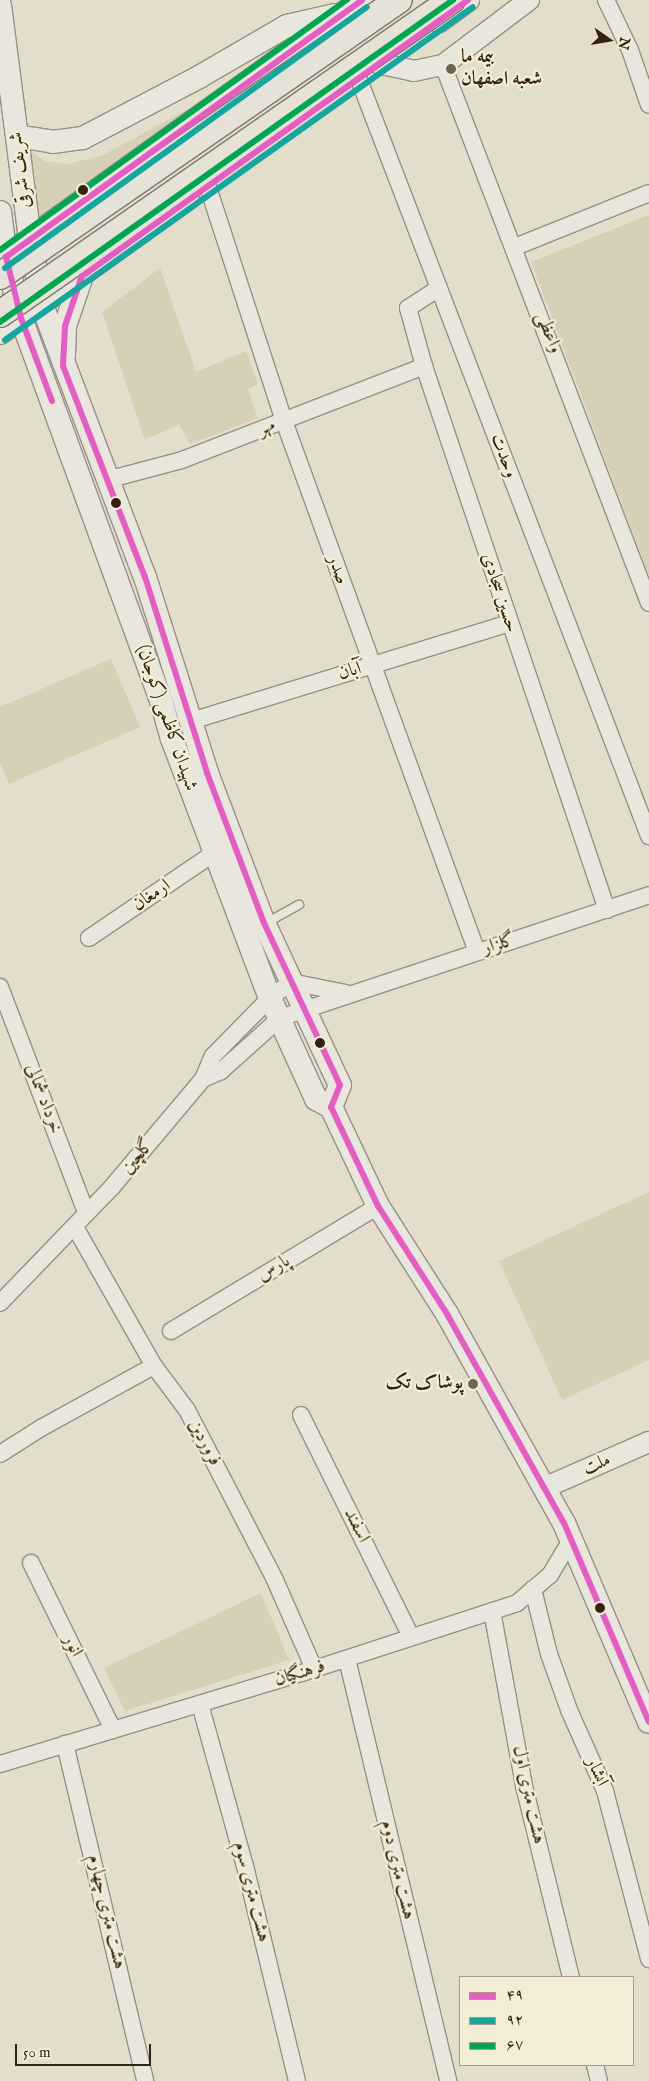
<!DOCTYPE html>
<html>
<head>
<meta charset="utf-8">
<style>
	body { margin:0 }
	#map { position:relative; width:649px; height:2081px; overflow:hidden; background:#e3decc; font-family:"IM FELL English",Amiri,serif }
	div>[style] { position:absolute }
	.green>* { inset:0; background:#d7cfb6 }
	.roads { filter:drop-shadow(1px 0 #959084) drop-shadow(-1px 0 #959084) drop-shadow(0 1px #959084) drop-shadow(0 -1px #959084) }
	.service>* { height:8px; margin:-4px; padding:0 4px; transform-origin:4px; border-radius:4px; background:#e9e6dd }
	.minor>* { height:16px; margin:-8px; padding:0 8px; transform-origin:8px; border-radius:8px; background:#e9e6dd }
	.tertiary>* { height:20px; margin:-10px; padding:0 10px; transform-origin:10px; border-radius:10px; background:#e9e6dd }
	.secondary>* { height:22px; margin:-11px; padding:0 11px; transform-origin:11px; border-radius:11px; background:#e9e6dd }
	.bridges { filter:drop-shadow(1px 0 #7d776b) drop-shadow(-1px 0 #7d776b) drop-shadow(0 1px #7d776b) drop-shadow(0 -1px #7d776b) }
	.trunk-bridge>* { height:26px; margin:-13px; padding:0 13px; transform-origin:13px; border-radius:13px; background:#e6e2d8 }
	.bus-1>* { height:6px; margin:-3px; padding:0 3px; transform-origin:3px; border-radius:3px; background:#e45dc3 }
	.bus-2>* { height:6px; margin:-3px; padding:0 3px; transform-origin:3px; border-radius:3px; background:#15a69e }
	.bus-3>* { height:6px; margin:-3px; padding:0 3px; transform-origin:3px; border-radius:3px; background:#00a651 }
	.dots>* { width:14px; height:14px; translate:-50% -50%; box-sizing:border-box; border:2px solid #f3edd7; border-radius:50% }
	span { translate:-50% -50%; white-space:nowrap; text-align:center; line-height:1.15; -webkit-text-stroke:4.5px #f3edd7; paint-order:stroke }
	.poi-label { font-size:19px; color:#35210f; font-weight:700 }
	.left { translate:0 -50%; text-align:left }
	.right { translate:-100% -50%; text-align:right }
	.street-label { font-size:19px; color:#35210f }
	.legend { position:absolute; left:459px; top:1976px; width:175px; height:90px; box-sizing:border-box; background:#f3edd7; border:1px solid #a79b87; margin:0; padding:6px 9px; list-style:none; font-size:15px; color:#35210f }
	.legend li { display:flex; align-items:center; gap:10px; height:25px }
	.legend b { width:25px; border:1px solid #a79b87 }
	.north { position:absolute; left:584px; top:15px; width:50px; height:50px; -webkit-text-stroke:4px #f3edd7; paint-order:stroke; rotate:103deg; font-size:14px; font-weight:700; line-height:20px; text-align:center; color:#35210f }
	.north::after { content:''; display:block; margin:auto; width:18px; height:22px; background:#35210f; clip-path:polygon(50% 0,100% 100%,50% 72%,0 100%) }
	.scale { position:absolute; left:15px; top:2044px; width:136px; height:22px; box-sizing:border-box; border:2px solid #35210f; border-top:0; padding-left:6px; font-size:15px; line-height:18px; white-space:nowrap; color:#35210f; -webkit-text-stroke:4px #f3edd7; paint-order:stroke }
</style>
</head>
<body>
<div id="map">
	<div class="green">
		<div style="clip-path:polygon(205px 100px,36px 220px,28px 149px,45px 161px,68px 164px,103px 155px)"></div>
		<div style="clip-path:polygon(649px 215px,649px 576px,531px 262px)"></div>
		<div style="clip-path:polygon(160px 268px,196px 372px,246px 351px,258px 384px,248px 389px,258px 418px,190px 444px,179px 424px,145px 440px,102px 312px)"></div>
		<div style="clip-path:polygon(111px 659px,140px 727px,9px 784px,0 762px,0 707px)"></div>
		<div style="clip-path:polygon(649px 1192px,649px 1360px,562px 1400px,499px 1261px)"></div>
		<div style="clip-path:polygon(261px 1593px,289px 1660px,125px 1711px,104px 1668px)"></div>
	</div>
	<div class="roads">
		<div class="service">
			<div style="left:266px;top:923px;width:38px;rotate:-29deg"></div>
		</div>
		<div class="minor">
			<div style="left:606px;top:0;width:55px;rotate:64.4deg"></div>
			<div style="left:630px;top:50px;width:58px;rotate:70.9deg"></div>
			<div style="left:443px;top:65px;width:576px;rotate:69.05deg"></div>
			<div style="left:358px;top:77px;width:813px;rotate:69.02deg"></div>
			<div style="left:207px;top:184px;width:249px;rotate:72deg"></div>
			<div style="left:284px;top:421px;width:565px;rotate:70.03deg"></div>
			<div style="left:515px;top:247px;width:144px;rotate:-21.9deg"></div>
			<div style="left:439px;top:288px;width:37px;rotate:147deg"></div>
			<div style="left:408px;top:308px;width:60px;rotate:74.6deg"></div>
			<div style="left:424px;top:366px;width:574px;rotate:71.41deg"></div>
			<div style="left:107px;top:480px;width:78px;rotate:-14.9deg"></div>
			<div style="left:182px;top:460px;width:260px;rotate:-21.2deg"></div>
			<div style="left:191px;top:721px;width:333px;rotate:-17.1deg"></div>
			<div style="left:89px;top:938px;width:151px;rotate:-34.2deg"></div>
			<div style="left:0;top:987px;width:241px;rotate:69.1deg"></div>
			<div style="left:203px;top:1079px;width:25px;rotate:-67deg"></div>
			<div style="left:213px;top:1056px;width:81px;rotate:-45.5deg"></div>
			<div style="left:270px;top:998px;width:26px;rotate:-37deg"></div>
			<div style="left:291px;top:982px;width:56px;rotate:11.3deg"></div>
			<div style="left:75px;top:1227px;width:160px;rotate:60.4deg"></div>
			<div style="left:154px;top:1366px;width:55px;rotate:53.1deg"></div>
			<div style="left:187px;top:1410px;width:191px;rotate:62.6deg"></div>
			<div style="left:275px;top:1580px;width:97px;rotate:66.3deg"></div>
			<div style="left:0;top:1303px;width:161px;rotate:-46deg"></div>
			<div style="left:112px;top:1187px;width:141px;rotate:-49.9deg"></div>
			<div style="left:203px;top:1079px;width:20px;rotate:-24deg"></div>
			<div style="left:221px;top:1071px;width:79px;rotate:-41.9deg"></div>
			<div style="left:280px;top:1018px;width:389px;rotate:-18.4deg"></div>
			<div style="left:171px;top:1331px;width:242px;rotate:-31.1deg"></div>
			<div style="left:301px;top:1415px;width:248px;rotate:63.6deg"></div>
			<div style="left:0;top:1454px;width:49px;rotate:-32.4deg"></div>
			<div style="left:41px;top:1428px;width:129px;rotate:-28.8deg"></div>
			<div style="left:31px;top:1563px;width:186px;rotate:63.8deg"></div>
			<div style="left:533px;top:1589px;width:67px;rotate:76.2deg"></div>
			<div style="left:549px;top:1654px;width:59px;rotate:70.3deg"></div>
			<div style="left:569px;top:1710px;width:89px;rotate:66deg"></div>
			<div style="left:605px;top:1791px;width:174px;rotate:75.3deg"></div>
			<div style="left:492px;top:1611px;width:178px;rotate:79.6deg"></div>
			<div style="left:524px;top:1786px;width:197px;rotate:76.2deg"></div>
			<div style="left:347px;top:1659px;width:434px;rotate:76.5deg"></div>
			<div style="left:200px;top:1704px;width:168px;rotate:74.5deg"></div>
			<div style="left:245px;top:1866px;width:221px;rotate:76.4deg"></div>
			<div style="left:65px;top:1744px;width:346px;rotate:76.6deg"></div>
			<div style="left:0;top:1764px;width:315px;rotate:-16.8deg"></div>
			<div style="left:302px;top:1673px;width:226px;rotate:-18deg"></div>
			<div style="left:517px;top:1603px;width:43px;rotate:-40.3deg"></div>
			<div style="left:550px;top:1575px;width:41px;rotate:-59deg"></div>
			<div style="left:595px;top:2065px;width:16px;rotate:76deg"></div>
		</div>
		<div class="tertiary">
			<div style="left:377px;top:63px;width:38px;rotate:12deg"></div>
			<div style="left:414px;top:71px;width:30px;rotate:-12deg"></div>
			<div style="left:443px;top:65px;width:108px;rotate:-37.1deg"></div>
			<div style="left:544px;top:1488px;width:115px;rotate:-23.7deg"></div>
		</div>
		<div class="secondary">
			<div style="left:0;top:5px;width:235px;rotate:82.7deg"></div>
			<div style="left:30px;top:238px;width:68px;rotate:79.8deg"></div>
			<div style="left:42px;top:305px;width:291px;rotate:69.3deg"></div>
			<div style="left:145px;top:577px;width:206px;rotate:72.4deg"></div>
			<div style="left:207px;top:773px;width:160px;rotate:69.2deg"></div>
			<div style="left:264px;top:923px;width:179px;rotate:64.9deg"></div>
			<div style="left:340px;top:1085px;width:24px;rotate:112deg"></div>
			<div style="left:439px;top:21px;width:36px;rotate:-36deg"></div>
			<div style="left:17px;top:136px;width:36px;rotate:9deg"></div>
			<div style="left:53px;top:142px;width:30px;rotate:-8deg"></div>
			<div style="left:83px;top:138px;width:131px;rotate:-27.7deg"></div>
			<div style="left:199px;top:77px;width:102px;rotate:-30.1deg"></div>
			<div style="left:287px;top:26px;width:49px;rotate:-12.9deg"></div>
			<div style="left:0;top:212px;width:45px;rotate:82.4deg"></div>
			<div style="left:6px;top:257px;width:63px;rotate:76.2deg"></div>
			<div style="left:21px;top:318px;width:404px;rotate:69.9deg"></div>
			<div style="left:160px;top:697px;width:44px;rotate:74.1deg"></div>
			<div style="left:172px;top:739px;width:277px;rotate:69.3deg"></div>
			<div style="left:270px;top:998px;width:111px;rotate:65.5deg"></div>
			<div style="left:316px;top:1099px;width:17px;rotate:28deg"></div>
			<div style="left:331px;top:1107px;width:110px;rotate:64.6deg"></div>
			<div style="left:378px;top:1206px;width:128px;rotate:57.4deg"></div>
			<div style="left:447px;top:1314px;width:240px;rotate:60.8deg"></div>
			<div style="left:564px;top:1523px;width:216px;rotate:66.9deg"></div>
			<div style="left:21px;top:245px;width:420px;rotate:-35.7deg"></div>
			<div style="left:0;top:333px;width:231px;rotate:-35.7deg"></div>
			<div style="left:64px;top:355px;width:29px;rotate:-88deg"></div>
			<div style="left:65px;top:326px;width:53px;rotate:-71.2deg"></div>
		</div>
	</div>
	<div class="bridges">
		<div class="trunk-bridge">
			<div style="left:0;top:276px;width:485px;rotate:-34.7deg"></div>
			<div style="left:0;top:314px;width:550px;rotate:-34.79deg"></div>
		</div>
	</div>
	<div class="bus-1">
		<div style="left:468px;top:0;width:475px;rotate:144.4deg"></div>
		<div style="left:82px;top:276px;width:53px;rotate:108.8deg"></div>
		<div style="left:65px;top:326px;width:40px;rotate:92.9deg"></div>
		<div style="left:63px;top:366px;width:226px;rotate:68.8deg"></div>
		<div style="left:145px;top:577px;width:206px;rotate:72.4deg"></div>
		<div style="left:207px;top:773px;width:160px;rotate:69.2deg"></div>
		<div style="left:264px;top:923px;width:179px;rotate:64.9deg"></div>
		<div style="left:340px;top:1085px;width:24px;rotate:112deg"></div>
		<div style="left:331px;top:1107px;width:110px;rotate:64.6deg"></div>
		<div style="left:378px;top:1206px;width:128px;rotate:57.4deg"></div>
		<div style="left:447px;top:1314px;width:240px;rotate:60.8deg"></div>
		<div style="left:564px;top:1523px;width:216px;rotate:66.9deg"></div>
		<div style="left:52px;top:401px;width:89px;rotate:-110.5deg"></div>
		<div style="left:21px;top:318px;width:63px;rotate:-103.8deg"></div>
		<div style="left:6px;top:257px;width:439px;rotate:-35.8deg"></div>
	</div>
	<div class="bus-2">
		<div style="left:5px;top:268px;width:446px;rotate:-35.8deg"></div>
		<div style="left:5px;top:340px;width:574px;rotate:-35.43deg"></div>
	</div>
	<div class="bus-3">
		<div style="left:0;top:250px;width:428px;rotate:-35.8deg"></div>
		<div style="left:0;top:322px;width:556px;rotate:-35.41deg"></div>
	</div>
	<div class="dots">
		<div style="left:451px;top:69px;background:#726351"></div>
		<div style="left:83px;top:190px;background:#35210f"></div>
		<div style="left:116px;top:503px;background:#35210f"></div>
		<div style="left:320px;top:1043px;background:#35210f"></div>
		<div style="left:473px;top:1384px;background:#726351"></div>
		<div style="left:600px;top:1608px;background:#35210f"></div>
	</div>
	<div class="poi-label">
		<span class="left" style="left:461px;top:69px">بیمه ما<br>شعبه اصفهان</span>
		<span class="right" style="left:463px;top:1384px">پوشاک تک</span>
	</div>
	<div class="street-label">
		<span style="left:21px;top:170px;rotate:-97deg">شریف شرقی</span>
		<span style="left:548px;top:333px;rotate:69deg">واعظی</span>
		<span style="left:267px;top:428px;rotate:-21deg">مهر</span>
		<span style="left:503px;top:456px;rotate:69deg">وحدت</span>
		<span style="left:337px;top:570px;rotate:71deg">صدر</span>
		<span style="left:499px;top:593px;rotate:72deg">حسین سجادی</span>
		<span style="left:350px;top:672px;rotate:-16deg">آبان</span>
		<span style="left:166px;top:718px;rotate:71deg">شهیدان کاظمی (کوجان)</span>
		<span style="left:152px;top:896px;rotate:-34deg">ارمغان</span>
		<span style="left:499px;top:945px;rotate:-16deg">گلزار</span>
		<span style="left:43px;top:1099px;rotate:69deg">خرداد شمالی</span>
		<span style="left:138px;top:1157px;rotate:-50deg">گلچین</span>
		<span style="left:274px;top:1269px;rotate:-31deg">پارس</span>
		<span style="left:204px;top:1443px;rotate:62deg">فروردین</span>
		<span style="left:597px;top:1465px;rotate:-23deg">ملت</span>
		<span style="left:356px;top:1526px;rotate:64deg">اسفند</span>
		<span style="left:72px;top:1646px;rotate:64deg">انور</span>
		<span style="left:300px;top:1674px;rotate:-17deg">فرهنگیان</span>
		<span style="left:596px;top:1772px;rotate:67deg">آبشار</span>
		<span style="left:528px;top:1795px;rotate:78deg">هشت متری اول</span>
		<span style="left:397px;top:1870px;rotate:77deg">هشت متری دوم</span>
		<span style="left:251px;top:1892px;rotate:76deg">هشت متری سوم</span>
		<span style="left:106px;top:1912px;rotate:77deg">هشت متری چهارم</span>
	</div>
	<ul class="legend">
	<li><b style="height:6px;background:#e45dc3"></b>۴۹</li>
	<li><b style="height:6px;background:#15a69e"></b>۹۲</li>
	<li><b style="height:6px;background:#00a651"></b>۶۷</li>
	</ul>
	<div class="north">N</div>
	<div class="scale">50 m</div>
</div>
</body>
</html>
